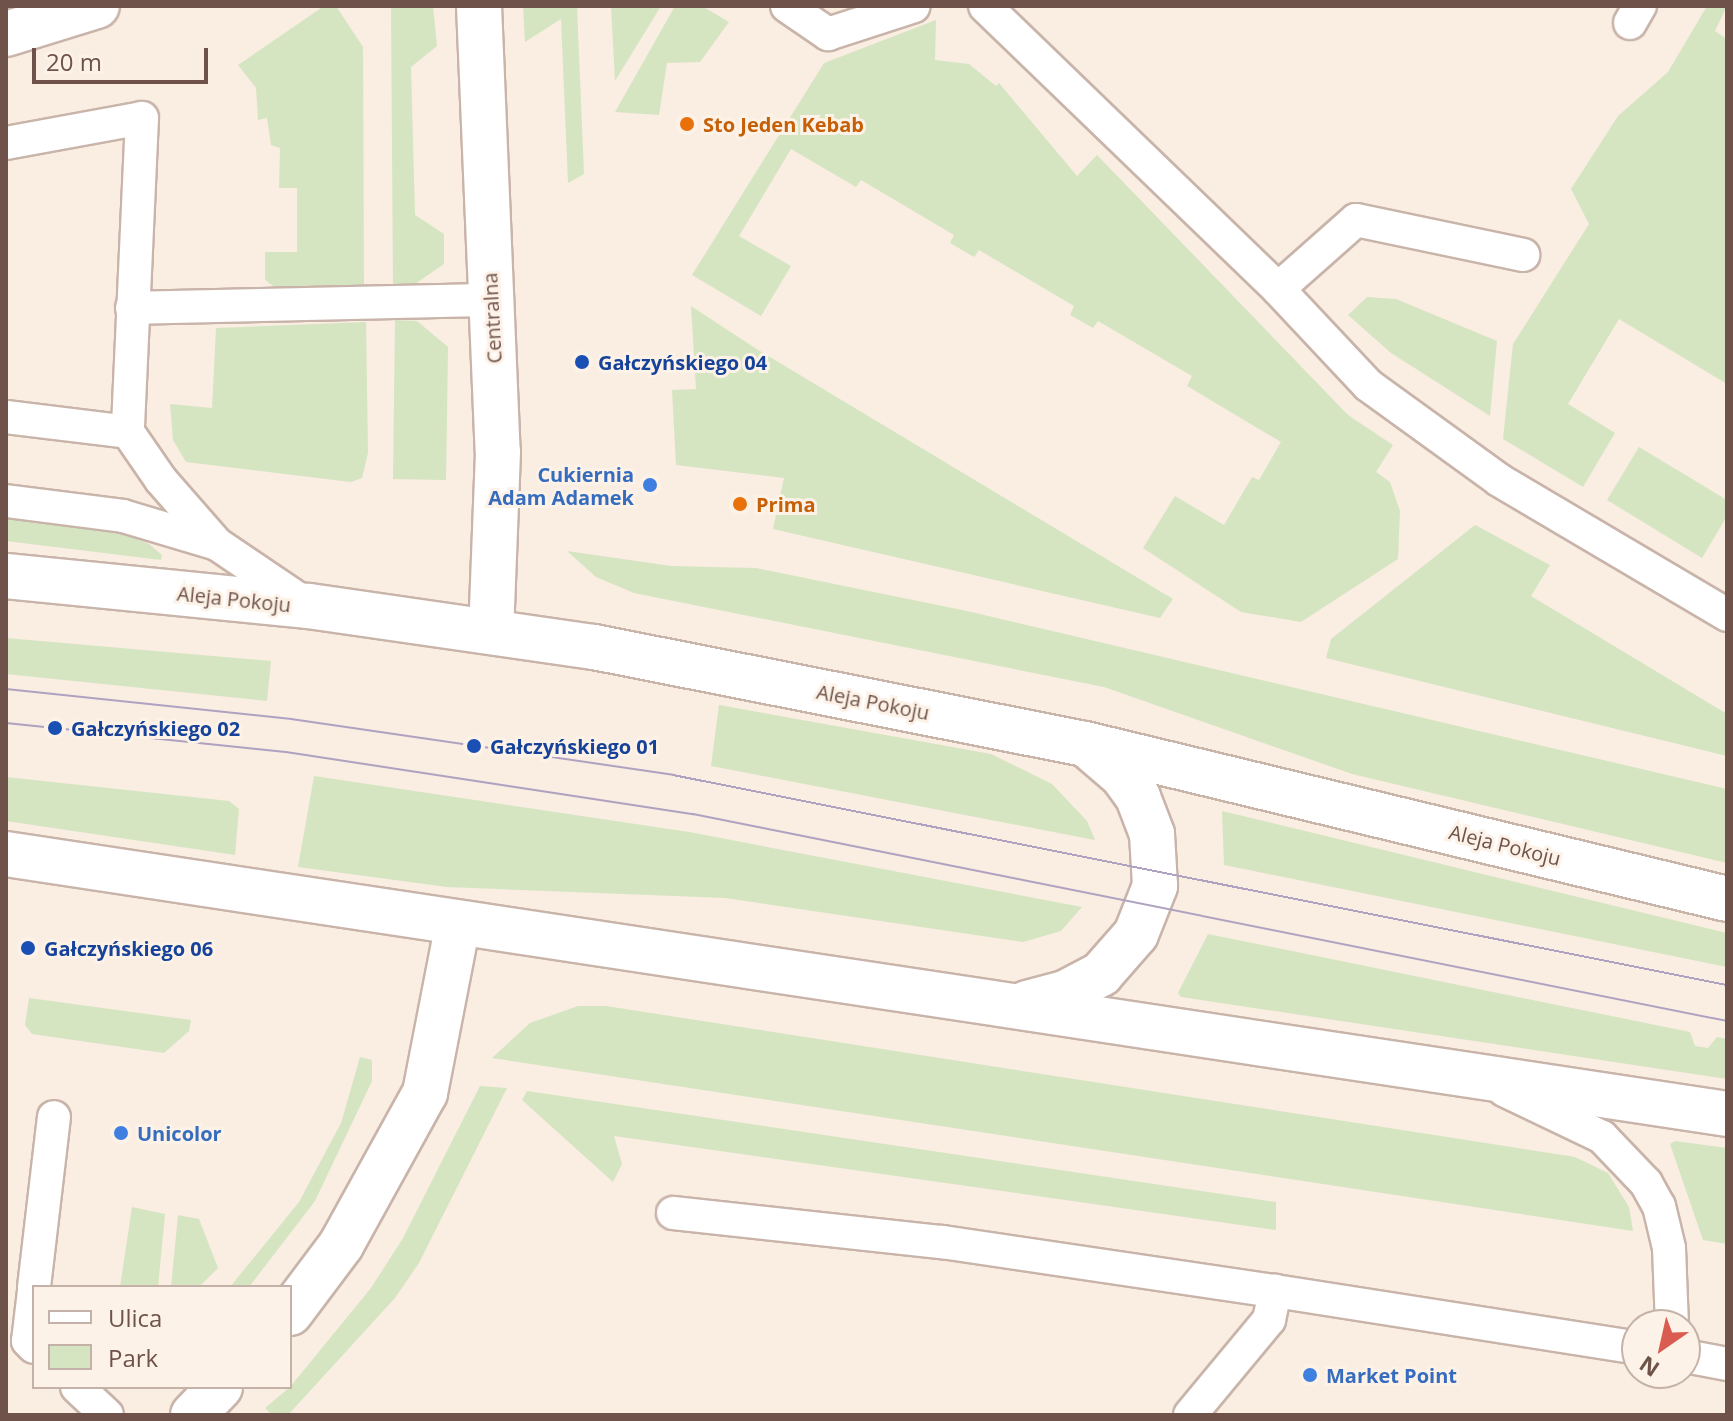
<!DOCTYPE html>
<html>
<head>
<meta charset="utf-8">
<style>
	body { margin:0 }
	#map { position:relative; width:1733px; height:1421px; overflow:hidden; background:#faede2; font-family:"Open Sans",sans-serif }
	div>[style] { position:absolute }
	.green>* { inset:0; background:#d5e5c2 }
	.roads { filter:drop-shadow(2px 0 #c9b4aa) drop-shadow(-2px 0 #c9b4aa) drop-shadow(0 2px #c9b4aa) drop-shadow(0 -2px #c9b4aa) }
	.service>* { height:32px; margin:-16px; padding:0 16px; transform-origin:16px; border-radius:16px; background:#fff }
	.minor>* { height:44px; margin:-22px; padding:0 22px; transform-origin:22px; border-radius:22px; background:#fff }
	.tertiary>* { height:44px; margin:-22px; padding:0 22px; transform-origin:22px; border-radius:22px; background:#fff }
	.secondary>* { height:44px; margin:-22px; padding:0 22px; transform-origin:22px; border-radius:22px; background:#fff }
	.tram>* { height:2px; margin:-1px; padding:0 1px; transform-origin:1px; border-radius:1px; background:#afa2c1 }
	.dots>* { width:22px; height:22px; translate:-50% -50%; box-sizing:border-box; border:4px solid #fdf2e7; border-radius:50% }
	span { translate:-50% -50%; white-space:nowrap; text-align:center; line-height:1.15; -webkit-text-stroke:6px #fdf2e7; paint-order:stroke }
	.food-label { font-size:20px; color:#c56008; font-weight:700 }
	.left { translate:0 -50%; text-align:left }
	.street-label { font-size:20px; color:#6f534b }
	.transit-label { font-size:20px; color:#164399; font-weight:700 }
	.shop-label { font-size:20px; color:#366cbe; font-weight:700 }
	.right { translate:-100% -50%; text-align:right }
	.frame { position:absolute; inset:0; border:8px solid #6f534b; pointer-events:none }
	.legend { position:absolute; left:32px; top:1285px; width:260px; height:104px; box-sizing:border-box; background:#fdf2e7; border:2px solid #c4b2a9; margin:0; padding:10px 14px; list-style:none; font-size:24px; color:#6f534b }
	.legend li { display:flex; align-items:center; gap:16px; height:40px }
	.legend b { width:40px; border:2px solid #c4b2a9 }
	.north { position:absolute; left:1621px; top:1309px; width:80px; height:80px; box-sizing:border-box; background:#fdf2e7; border:2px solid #c4b2a9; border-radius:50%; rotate:214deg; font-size:22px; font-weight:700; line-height:32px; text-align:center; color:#6f534b }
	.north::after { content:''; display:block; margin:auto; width:28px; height:36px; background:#da5c51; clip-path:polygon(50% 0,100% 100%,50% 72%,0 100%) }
	.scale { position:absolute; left:32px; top:48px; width:176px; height:36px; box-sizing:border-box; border:4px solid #6f534b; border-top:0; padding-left:10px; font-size:24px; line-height:28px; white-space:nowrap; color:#6f534b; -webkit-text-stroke:6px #fdf2e7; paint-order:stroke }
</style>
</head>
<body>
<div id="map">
	<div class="green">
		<div style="clip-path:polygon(324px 6px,336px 6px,363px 47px,364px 288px,276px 288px,265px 280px,265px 252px,297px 252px,297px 188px,279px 188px,280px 148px,271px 145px,267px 118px,258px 120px,256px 88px,238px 65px)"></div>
		<div style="clip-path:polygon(391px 6px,433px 6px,437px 46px,411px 67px,415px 215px,444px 234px,444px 264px,415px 284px,393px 288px)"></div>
		<div style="clip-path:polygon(523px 6px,577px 6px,584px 174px,568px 183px,561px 19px,525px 42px)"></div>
		<div style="clip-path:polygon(611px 6px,661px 6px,615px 81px)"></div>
		<div style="clip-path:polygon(675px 6px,702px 6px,729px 22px,700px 62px,667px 63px,659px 115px,615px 112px)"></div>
		<div style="clip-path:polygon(1707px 6px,1727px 6px,1715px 31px,1727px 39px,1727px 384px,1619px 319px,1568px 404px,1615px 433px,1583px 487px,1503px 439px,1513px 344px,1589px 224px,1571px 189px,1618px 116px,1668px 72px)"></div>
		<div style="clip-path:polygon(936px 20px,935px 60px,969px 64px,996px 86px,999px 83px,1077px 176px,1097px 155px,1348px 415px,1393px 445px,1376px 472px,1390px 482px,1400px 511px,1398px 559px,1301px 622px,1241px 612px,1143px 548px,1175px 496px,1224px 525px,1252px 477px,1259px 480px,1281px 442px,1187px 386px,1192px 376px,1098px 321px,1093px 328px,1070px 315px,1074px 306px,979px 250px,974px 257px,950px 243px,954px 235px,861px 180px,856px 187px,791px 149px,739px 236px,791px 266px,761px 316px,692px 275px,824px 63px)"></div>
		<div style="clip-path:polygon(1367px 297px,1396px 299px,1497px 341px,1490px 416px,1391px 353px,1348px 315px)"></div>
		<div style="clip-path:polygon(691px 306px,755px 348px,1173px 599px,1160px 618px,773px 529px,784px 478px,676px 465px,672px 390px,696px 389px)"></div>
		<div style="clip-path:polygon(395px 320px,417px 321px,448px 347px,446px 480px,393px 479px)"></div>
		<div style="clip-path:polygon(366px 322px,368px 453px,362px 478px,351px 482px,186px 462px,173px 440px,170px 404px,212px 408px,216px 328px)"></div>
		<div style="clip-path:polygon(1639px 447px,1727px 500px,1727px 516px,1702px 558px,1607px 500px)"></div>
		<div style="clip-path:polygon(6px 516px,127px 535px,149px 544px,162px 555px,161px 560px,6px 541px)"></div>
		<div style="clip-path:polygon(1475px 525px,1550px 565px,1531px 596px,1727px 714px,1727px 756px,1326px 658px,1331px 639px)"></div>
		<div style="clip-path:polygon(567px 551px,671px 566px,756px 568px,967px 611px,1727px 789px,1727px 863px,1352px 774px,1104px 687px,634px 593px,596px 577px)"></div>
		<div style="clip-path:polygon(6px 638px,271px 661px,267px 701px,6px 674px)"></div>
		<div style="clip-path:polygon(719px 705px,991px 754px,1052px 784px,1087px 821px,1095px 840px,711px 766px)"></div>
		<div style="clip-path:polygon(314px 776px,689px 832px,1082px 907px,1061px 931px,1023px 942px,725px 898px,447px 887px,298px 867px)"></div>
		<div style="clip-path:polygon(6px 777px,229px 801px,239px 809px,235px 855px,6px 821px)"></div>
		<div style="clip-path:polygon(1222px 811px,1727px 933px,1727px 967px,1224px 865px)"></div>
		<div style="clip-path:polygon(1208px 934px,1690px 1032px,1695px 1046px,1708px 1048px,1717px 1037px,1727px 1039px,1727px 1079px,1181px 997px,1178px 993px)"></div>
		<div style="clip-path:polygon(29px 998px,191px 1020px,189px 1031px,164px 1053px,32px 1034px,25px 1025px)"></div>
		<div style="clip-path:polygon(578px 1006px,606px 1006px,1575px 1157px,1608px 1173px,1629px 1207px,1633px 1231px,492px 1058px,530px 1023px)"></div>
		<div style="clip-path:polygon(360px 1057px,372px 1060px,372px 1081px,315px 1201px,249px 1287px,230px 1287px,299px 1202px,341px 1123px)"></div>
		<div style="clip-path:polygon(480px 1086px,507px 1088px,419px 1263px,395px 1298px,288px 1415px,272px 1415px,265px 1408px,290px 1387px,371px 1288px,403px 1238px)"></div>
		<div style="clip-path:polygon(527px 1091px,1276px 1202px,1276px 1230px,614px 1136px,622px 1164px,613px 1182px,522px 1100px)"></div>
		<div style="clip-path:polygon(1675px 1141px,1727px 1148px,1727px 1244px,1703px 1240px,1670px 1144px)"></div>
		<div style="clip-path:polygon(132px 1207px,165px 1214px,158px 1287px,120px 1287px)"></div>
		<div style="clip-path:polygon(178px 1215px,199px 1219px,218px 1268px,199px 1287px,171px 1287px)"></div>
	</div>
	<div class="roads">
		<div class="service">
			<div style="left:787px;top:6px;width:50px;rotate:34.3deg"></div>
			<div style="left:828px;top:34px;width:90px;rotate:-18deg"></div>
			<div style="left:985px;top:6px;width:407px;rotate:44deg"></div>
			<div style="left:1278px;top:289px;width:104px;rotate:-41.5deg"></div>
			<div style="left:1356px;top:220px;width:171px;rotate:11.8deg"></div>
			<div style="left:1630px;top:23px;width:20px;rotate:-60deg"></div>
			<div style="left:6px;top:143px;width:138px;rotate:-10.4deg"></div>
			<div style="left:142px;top:118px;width:314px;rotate:92.6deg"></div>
			<div style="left:1278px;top:289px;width:132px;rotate:46.8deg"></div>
			<div style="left:1368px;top:385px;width:162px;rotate:35.9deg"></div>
			<div style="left:1499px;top:480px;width:265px;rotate:30.6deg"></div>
			<div style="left:132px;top:308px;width:359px;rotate:-1.3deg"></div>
			<div style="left:6px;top:417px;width:123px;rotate:7deg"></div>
			<div style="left:128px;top:432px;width:58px;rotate:55.5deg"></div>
			<div style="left:161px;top:480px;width:85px;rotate:48.8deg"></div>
			<div style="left:6px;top:501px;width:118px;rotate:7.3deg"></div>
			<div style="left:123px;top:516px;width:98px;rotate:16.6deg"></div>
			<div style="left:217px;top:544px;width:109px;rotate:34.1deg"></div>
			<div style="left:1504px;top:1090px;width:109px;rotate:25.6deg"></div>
			<div style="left:1602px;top:1137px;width:64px;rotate:46.3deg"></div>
			<div style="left:1646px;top:1183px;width:26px;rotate:61deg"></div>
			<div style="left:1659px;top:1206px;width:43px;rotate:76.6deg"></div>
			<div style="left:1669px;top:1248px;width:77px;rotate:87.8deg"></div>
			<div style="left:673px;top:1213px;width:271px;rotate:6.2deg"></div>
			<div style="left:942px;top:1242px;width:337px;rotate:8.4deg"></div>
			<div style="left:34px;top:1287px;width:171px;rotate:-83.3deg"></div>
			<div style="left:34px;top:1291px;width:50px;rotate:96.8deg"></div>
			<div style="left:28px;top:1341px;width:8px;rotate:45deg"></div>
			<div style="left:1685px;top:1356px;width:43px;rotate:10.8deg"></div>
			<div style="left:77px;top:1387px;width:41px;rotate:43deg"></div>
			<div style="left:1190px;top:1415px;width:124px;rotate:-50.3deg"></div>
			<div style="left:1269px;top:1320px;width:30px;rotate:-78deg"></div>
			<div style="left:1275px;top:1291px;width:366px;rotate:8.9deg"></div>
		</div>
		<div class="minor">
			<div style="left:6px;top:34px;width:95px;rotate:-17.1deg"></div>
			<div style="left:290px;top:1313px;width:85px;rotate:-53.1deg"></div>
			<div style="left:341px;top:1245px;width:174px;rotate:-61.1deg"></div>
			<div style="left:425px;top:1093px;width:173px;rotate:-79deg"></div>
			<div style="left:193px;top:1415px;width:39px;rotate:-46deg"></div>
		</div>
		<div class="tertiary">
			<div style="left:479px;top:6px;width:446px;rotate:87.6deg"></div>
			<div style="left:498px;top:452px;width:179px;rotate:92.2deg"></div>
		</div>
		<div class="secondary">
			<div style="left:6px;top:576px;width:304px;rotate:5.7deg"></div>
			<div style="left:309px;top:606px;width:288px;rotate:8.2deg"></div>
			<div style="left:594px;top:647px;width:500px;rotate:11.18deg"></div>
			<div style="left:1085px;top:744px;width:660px;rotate:13.57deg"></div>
			<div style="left:6px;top:854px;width:1741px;rotate:8.59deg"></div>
			<div style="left:1027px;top:1003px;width:39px;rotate:-15deg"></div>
			<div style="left:1065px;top:993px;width:41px;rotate:-27.8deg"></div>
			<div style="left:1101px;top:974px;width:53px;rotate:-48.8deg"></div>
			<div style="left:1136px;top:934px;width:52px;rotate:-68.4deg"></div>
			<div style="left:1155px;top:886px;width:52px;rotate:-93.3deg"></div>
			<div style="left:1152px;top:834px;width:40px;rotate:-111deg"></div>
			<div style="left:1138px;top:797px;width:26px;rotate:-126deg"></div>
			<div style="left:1123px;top:776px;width:48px;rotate:-139.3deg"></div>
		</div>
	</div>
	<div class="tram">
		<div style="left:6px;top:689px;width:287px;rotate:6deg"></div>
		<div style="left:291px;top:719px;width:386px;rotate:8.3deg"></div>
		<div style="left:673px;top:775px;width:1075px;rotate:11.27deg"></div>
		<div style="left:6px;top:723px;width:281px;rotate:5.9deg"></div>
		<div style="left:286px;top:752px;width:412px;rotate:8.7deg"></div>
		<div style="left:693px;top:814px;width:1055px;rotate:11.32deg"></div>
	</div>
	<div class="dots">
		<div style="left:687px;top:124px;background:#e8710a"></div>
		<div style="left:582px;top:362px;background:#1a4fb4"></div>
		<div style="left:650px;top:485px;background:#3f7fe0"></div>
		<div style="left:740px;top:504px;background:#e8710a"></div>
		<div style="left:55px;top:728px;background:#1a4fb4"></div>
		<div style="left:474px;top:746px;background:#1a4fb4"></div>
		<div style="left:28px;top:948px;background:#1a4fb4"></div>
		<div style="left:121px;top:1133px;background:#3f7fe0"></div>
		<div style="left:1310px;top:1375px;background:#3f7fe0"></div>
	</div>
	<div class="food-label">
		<span class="left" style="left:703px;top:124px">Sto Jeden Kebab</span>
		<span class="left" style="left:756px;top:504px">Prima</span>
	</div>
	<div class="street-label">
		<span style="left:492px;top:318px;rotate:-93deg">Centralna</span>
		<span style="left:234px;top:599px;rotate:6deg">Aleja Pokoju</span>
		<span style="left:873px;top:702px;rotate:11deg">Aleja Pokoju</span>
		<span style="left:1505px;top:845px;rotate:14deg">Aleja Pokoju</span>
	</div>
	<div class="transit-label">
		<span class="left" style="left:598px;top:362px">Gałczyńskiego 04</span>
		<span class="left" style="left:71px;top:728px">Gałczyńskiego 02</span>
		<span class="left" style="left:490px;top:746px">Gałczyńskiego 01</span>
		<span class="left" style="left:44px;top:948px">Gałczyńskiego 06</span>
	</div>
	<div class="shop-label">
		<span class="right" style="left:634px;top:486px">Cukiernia<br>Adam Adamek</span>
		<span class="left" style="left:137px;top:1133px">Unicolor</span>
		<span class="left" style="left:1326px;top:1375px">Market Point</span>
	</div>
	<div class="frame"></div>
	<ul class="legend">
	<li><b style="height:10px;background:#fff"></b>Ulica</li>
	<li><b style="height:22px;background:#d5e5c2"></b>Park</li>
	</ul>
	<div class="north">N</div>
	<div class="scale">20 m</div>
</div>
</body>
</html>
